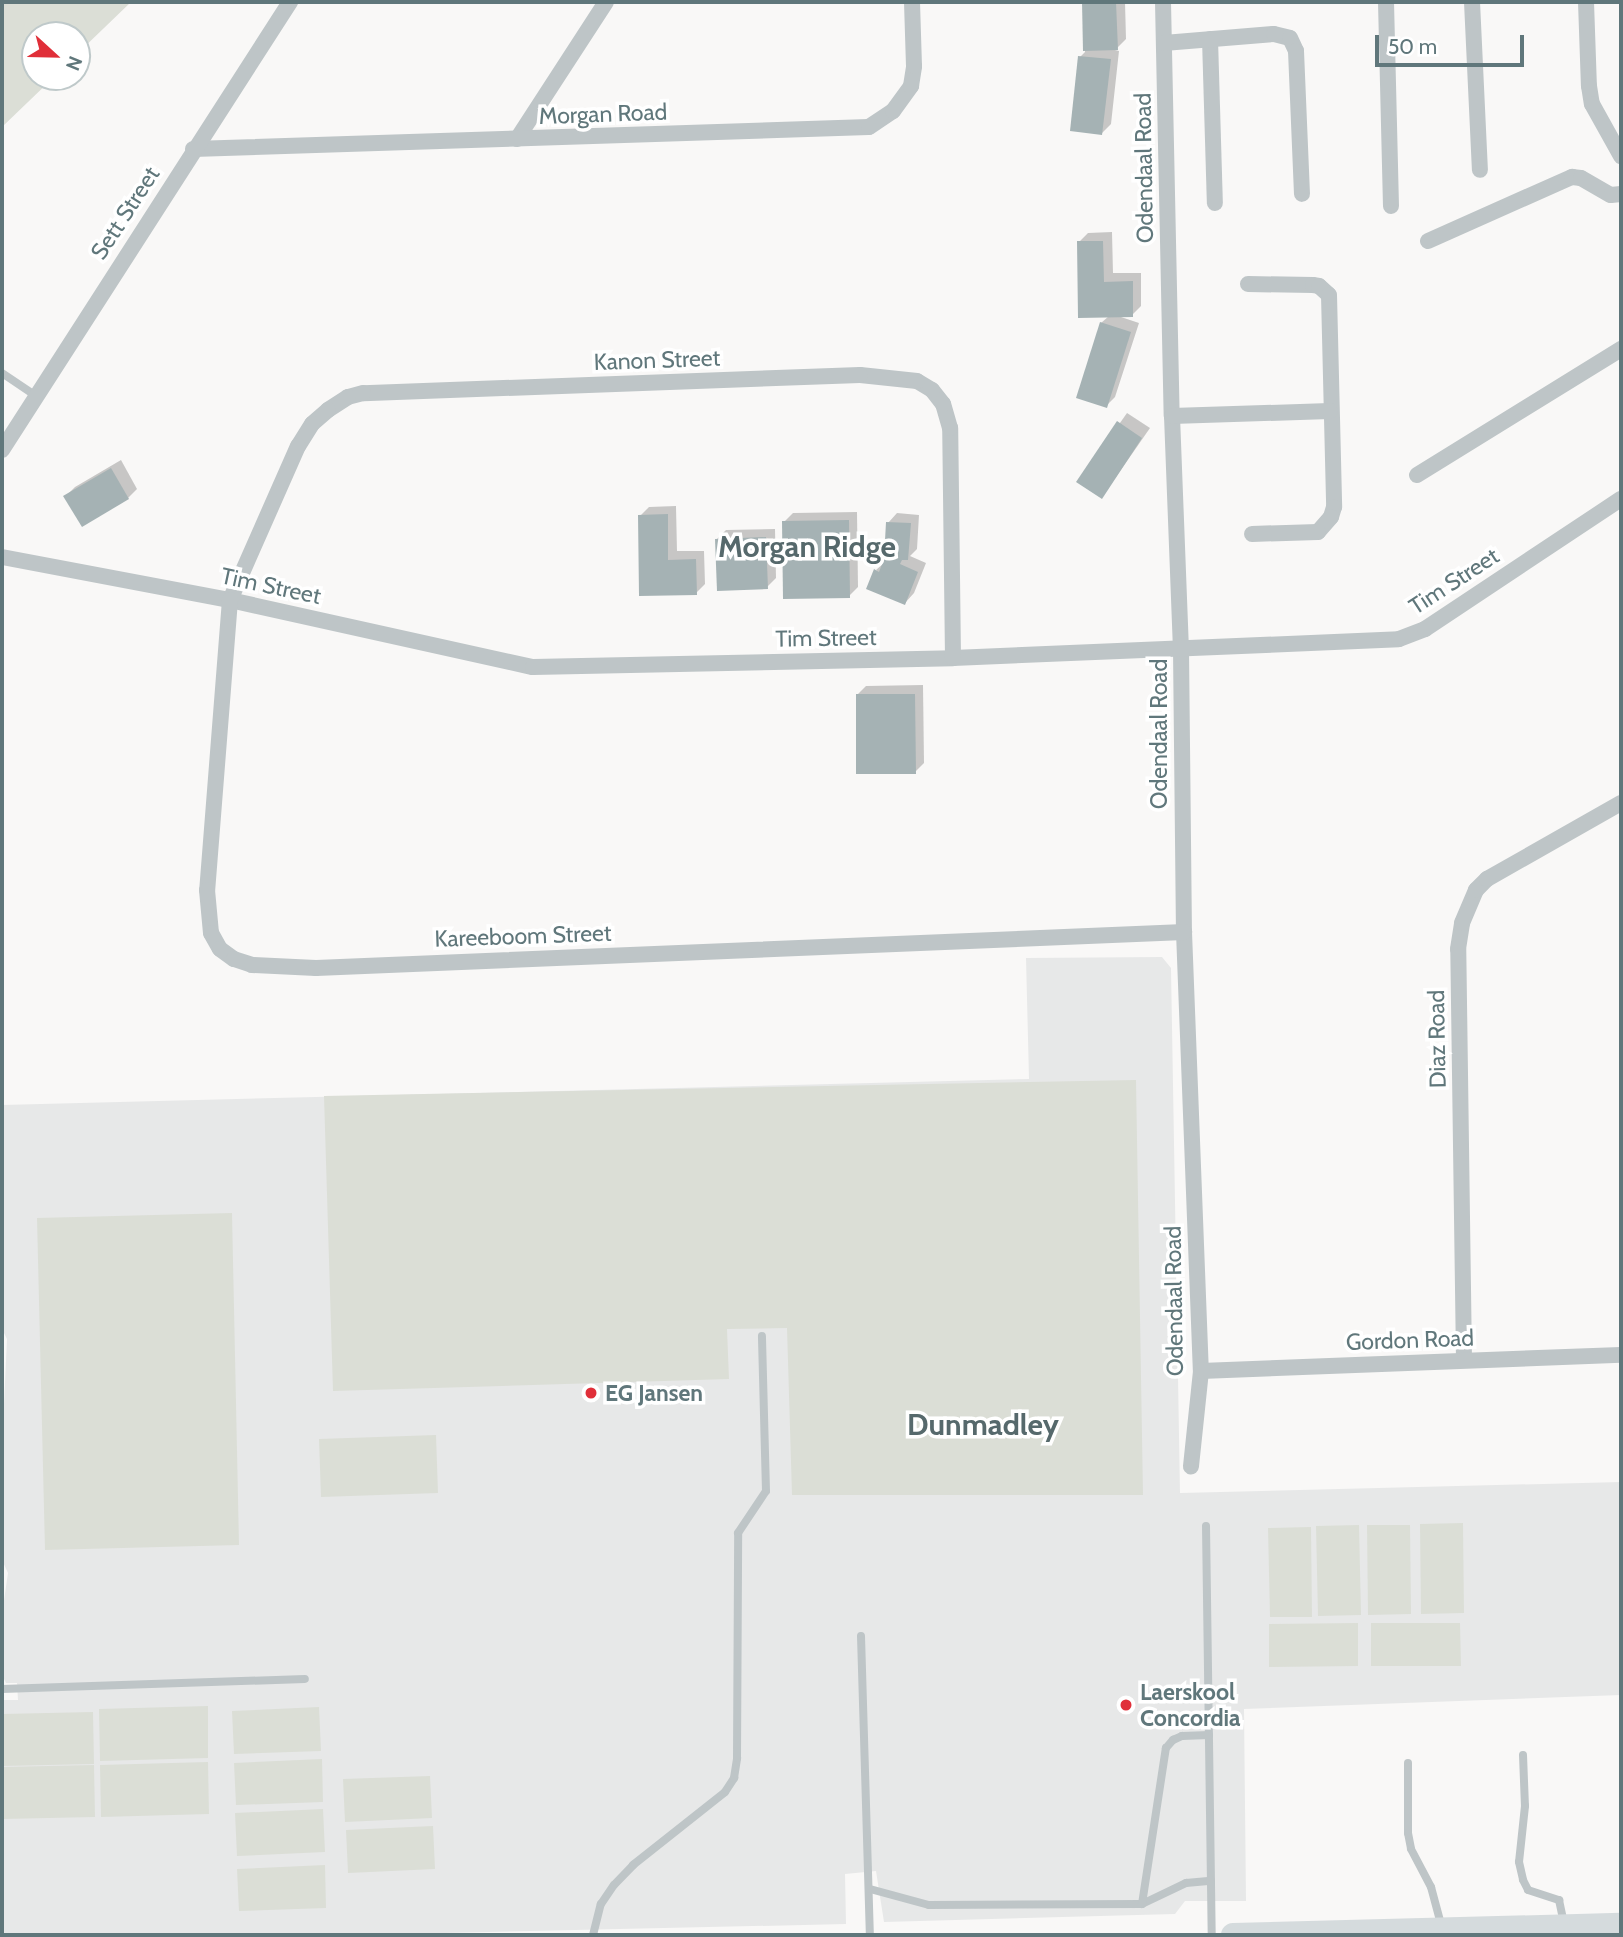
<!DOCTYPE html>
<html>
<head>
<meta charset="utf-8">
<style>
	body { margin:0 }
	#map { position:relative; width:1623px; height:1937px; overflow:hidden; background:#f9f8f7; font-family:Cabin,sans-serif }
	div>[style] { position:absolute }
	.built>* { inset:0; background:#e7e8e8 }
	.green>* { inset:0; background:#dbded6 }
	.shadow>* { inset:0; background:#0003 }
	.building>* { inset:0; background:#a5b2b4 }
	.lane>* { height:8px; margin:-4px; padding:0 4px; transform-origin:4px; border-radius:4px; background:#bec5c7 }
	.street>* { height:16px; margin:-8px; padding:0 8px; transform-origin:8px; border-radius:8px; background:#bec5c7 }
	.primary>* { height:24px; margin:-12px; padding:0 12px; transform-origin:12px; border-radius:12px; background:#d5dbdd }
	.dots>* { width:19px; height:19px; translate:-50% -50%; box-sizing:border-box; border:4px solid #fff; border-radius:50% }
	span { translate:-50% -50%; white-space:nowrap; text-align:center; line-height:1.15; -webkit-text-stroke:7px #fff; paint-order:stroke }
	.street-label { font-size:23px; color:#60777b }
	.poi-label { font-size:23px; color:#60777b; font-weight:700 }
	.left { translate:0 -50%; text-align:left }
	.district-label { font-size:30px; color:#56696c; font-weight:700 }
	.frame { position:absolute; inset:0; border:4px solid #60777b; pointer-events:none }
	.north { position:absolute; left:21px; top:21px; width:70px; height:70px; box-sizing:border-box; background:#fff; border:2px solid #bfc9ca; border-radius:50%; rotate:112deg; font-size:19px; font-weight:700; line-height:28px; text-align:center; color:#60777b }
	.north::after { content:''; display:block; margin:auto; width:24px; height:32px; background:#e02f39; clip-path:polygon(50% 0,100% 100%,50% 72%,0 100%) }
	.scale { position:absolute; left:1375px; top:35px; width:149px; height:32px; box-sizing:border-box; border:4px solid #60777b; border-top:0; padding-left:9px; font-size:21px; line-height:24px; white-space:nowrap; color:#60777b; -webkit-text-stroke:5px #fff; paint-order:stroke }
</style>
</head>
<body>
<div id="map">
	<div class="built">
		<div style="clip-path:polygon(1162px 957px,1171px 968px,1180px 1493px,1621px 1482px,1621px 1695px,1244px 1709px,1246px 1901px,1185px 1901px,1175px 1914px,884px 1922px,876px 1871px,845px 1874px,846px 1924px,358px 1935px,2px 1935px,2px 1700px,18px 1700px,17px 1683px,6px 1683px,2px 1675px,2px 1614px,8px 1573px,2px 1560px,2px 1447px,7px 1339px,2px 1329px,2px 1105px,1029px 1079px,1026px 958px)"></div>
	</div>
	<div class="green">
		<div style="clip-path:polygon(2px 2px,131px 2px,77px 54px,77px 35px,35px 35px,35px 77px,54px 77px,2px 127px)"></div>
		<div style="clip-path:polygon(1136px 1080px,1143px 1495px,792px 1495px,787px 1328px,727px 1329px,729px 1379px,333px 1391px,324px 1096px)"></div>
		<div style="clip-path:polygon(232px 1213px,239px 1545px,45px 1550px,37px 1218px)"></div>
		<div style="clip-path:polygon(436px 1435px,438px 1493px,321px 1497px,319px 1439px)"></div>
		<div style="clip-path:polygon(1463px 1523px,1464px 1613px,1421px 1614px,1420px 1524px)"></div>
		<div style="clip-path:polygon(1359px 1525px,1361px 1615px,1318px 1616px,1316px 1526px)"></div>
		<div style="clip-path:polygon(1367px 1525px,1410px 1525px,1411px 1614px,1368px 1615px)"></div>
		<div style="clip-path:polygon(1311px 1527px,1312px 1617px,1270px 1617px,1268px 1528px)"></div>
		<div style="clip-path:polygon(1358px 1623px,1358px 1666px,1269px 1667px,1269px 1624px)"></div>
		<div style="clip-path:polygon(1371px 1623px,1460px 1623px,1461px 1666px,1371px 1666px)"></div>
		<div style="clip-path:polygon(208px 1706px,208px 1758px,100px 1761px,99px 1709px)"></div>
		<div style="clip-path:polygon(319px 1707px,321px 1751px,234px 1754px,232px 1711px)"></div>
		<div style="clip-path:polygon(93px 1712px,94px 1764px,2px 1766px,2px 1714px)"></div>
		<div style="clip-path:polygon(322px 1759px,323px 1802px,236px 1805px,234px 1763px)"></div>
		<div style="clip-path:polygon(208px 1762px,209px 1814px,101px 1817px,100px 1765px)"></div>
		<div style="clip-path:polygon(94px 1765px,95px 1817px,2px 1819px,2px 1767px)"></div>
		<div style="clip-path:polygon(430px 1776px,432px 1818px,345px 1822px,343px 1779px)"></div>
		<div style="clip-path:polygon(323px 1809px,325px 1852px,237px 1856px,235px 1813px)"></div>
		<div style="clip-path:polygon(433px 1826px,435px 1869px,348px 1873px,346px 1830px)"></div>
		<div style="clip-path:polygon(325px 1865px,326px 1908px,239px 1911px,237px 1869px)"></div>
	</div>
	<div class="shadow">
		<div style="clip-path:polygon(1083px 2px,1125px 2px,1126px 39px,1115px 50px,1119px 51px,1111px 124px,1102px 133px,1080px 57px,1085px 52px)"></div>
		<div style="clip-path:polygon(1112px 232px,1113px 273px,1141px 273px,1141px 306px,1132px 315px,1118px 316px,1139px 323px,1115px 397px,1106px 406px,1101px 323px,1109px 316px,1079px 242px,1088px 233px)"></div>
		<div style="clip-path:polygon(1127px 413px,1150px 428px,1102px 497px,1079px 481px)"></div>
		<div style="clip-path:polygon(121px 460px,137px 489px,128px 498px,66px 496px,75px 487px)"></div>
		<div style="clip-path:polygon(676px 506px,677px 551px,704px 551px,705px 584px,696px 593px,641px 594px,640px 516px,649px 507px)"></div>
		<div style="clip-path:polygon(857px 512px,858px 587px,849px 596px,784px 522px,793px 513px)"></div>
		<div style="clip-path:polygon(897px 513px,919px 515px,917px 549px,910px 556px,926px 563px,914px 593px,905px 603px,876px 570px,885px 562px,888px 523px)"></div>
		<div style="clip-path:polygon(775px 529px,776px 578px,767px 587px,717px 539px,726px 530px)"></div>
		<div style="clip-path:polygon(923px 685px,924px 763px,915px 772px,857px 695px,866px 686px)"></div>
	</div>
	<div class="building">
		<div style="clip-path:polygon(1082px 2px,1116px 2px,1118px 50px,1083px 51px)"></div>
		<div style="clip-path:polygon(1078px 56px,1111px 59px,1102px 135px,1070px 131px)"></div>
		<div style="clip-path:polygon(1077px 241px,1103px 241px,1104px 282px,1133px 281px,1133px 317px,1078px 318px)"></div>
		<div style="clip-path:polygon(1100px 322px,1131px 332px,1107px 408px,1076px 398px)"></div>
		<div style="clip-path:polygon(1117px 421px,1142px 438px,1102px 499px,1076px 482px)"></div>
		<div style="clip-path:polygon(111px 468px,129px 499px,82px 527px,63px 496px)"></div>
		<div style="clip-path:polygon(668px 514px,668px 560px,696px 559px,697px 595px,639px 596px,638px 515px)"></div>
		<div style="clip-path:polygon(849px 520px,850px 598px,783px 599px,782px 521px)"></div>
		<div style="clip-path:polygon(886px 522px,911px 523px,908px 560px,902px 560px,900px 564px,918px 572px,905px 605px,866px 589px,874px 569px,879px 572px,884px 559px)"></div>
		<div style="clip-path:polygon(766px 537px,768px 589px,717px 591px,715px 539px)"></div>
		<div style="clip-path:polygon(856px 694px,915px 694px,916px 774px,856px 774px)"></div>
	</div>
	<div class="lane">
		<div style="left:2px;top:373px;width:40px;rotate:34deg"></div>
		<div style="left:1206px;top:1526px;width:409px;rotate:89.2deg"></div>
		<div style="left:861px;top:1636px;width:299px;rotate:88.3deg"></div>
		<div style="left:2px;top:1689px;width:303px;rotate:-1.9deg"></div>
		<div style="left:1523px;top:1755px;width:51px;rotate:87.8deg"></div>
		<div style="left:1525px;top:1806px;width:56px;rotate:96.1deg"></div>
		<div style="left:1519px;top:1862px;width:18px;rotate:77deg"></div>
		<div style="left:1523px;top:1880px;width:11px;rotate:63deg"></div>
		<div style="left:1528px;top:1890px;width:33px;rotate:18deg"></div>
		<div style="left:1559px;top:1900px;width:24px;rotate:78deg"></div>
		<div style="left:1408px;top:1763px;width:70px;rotate:90deg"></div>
		<div style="left:1408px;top:1833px;width:16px;rotate:79deg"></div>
		<div style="left:1411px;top:1849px;width:43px;rotate:62.2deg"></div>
		<div style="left:1431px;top:1887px;width:42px;rotate:75deg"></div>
		<div style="left:870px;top:1889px;width:61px;rotate:15.2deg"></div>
		<div style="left:929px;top:1905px;width:213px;rotate:-0.3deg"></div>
		<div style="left:1142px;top:1904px;width:49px;rotate:-25.5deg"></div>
		<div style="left:1186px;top:1883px;width:25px;rotate:-5deg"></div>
		<div style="left:1142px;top:1904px;width:158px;rotate:-81.3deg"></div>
		<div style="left:1166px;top:1748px;width:11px;rotate:-49deg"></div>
		<div style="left:1173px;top:1740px;width:10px;rotate:-24deg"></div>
		<div style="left:1182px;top:1736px;width:27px;rotate:-2deg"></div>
		<div style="left:593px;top:1935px;width:32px;rotate:-76deg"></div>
		<div style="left:601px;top:1904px;width:23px;rotate:-56deg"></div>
		<div style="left:614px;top:1885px;width:28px;rotate:-46deg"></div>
		<div style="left:633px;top:1865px;width:117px;rotate:-38.4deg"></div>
		<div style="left:725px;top:1792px;width:17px;rotate:-57deg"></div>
		<div style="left:734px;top:1778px;width:20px;rotate:-81deg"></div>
		<div style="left:737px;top:1758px;width:225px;rotate:-89.7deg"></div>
		<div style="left:738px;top:1533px;width:50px;rotate:-56.3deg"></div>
		<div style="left:766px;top:1491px;width:155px;rotate:-91.5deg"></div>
	</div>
	<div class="street">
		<div style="left:1163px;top:2px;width:414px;rotate:88.8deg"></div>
		<div style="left:1172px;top:416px;width:233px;rotate:87.8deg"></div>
		<div style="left:1181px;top:649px;width:283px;rotate:89.4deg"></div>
		<div style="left:1184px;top:932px;width:439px;rotate:87.8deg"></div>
		<div style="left:1201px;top:1371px;width:96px;rotate:96deg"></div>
		<div style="left:1386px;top:2px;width:204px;rotate:88.6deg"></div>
		<div style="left:1472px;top:2px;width:168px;rotate:87.3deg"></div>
		<div style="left:1586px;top:2px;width:84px;rotate:88deg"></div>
		<div style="left:1589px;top:86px;width:18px;rotate:81deg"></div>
		<div style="left:1592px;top:104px;width:60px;rotate:60.9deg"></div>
		<div style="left:1210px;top:39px;width:164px;rotate:88.3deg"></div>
		<div style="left:1164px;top:43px;width:110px;rotate:-4.7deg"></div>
		<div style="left:1274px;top:34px;width:16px;rotate:14deg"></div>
		<div style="left:1290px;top:38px;width:14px;rotate:65deg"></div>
		<div style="left:1296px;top:51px;width:143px;rotate:87.6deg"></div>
		<div style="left:517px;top:139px;width:163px;rotate:-57deg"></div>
		<div style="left:193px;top:149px;width:676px;rotate:-1.86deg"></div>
		<div style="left:869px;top:127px;width:29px;rotate:-34deg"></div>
		<div style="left:893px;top:111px;width:31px;rotate:-54deg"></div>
		<div style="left:911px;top:86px;width:20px;rotate:-81deg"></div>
		<div style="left:914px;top:66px;width:64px;rotate:-91.8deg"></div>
		<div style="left:1428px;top:241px;width:158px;rotate:-24deg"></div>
		<div style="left:1572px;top:177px;width:9px;rotate:6deg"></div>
		<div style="left:1581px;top:178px;width:34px;rotate:30deg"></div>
		<div style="left:1611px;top:195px;width:10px;rotate:-6deg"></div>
		<div style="left:1248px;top:284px;width:65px;rotate:0.9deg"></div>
		<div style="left:1313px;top:285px;width:6px;rotate:9deg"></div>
		<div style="left:1319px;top:286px;width:13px;rotate:42deg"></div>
		<div style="left:1329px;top:295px;width:212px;rotate:88.6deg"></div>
		<div style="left:1334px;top:507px;width:10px;rotate:107deg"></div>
		<div style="left:1331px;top:517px;width:20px;rotate:131deg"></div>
		<div style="left:1318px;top:532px;width:66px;rotate:178.3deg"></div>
		<div style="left:1172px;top:416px;width:158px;rotate:-1.8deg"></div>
		<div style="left:2px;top:450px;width:533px;rotate:-57.26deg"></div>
		<div style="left:1417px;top:475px;width:240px;rotate:-31.7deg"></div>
		<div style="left:2px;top:557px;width:232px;rotate:10.7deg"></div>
		<div style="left:230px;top:600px;width:310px;rotate:12.5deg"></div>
		<div style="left:533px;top:667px;width:420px;rotate:-1.2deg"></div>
		<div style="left:953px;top:658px;width:446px;rotate:-2.4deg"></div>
		<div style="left:1399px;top:639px;width:28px;rotate:-21deg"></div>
		<div style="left:1425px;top:629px;width:235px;rotate:-33.6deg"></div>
		<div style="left:953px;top:658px;width:230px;rotate:-90.7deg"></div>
		<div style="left:950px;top:428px;width:25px;rotate:-106deg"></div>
		<div style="left:943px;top:404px;width:18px;rotate:-128deg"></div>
		<div style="left:932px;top:390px;width:17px;rotate:-149deg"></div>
		<div style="left:917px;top:381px;width:57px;rotate:-174deg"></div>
		<div style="left:860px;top:375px;width:497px;rotate:177.9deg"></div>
		<div style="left:363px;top:393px;width:16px;rotate:165deg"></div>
		<div style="left:348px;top:397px;width:24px;rotate:147deg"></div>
		<div style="left:328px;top:410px;width:21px;rotate:139deg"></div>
		<div style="left:312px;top:424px;width:26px;rotate:122deg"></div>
		<div style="left:298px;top:446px;width:168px;rotate:113.8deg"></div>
		<div style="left:230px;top:600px;width:291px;rotate:94.5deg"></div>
		<div style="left:207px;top:890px;width:43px;rotate:84.7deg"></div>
		<div style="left:211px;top:933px;width:18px;rotate:61deg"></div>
		<div style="left:220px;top:949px;width:17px;rotate:36deg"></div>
		<div style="left:234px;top:959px;width:19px;rotate:18deg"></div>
		<div style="left:252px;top:965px;width:64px;rotate:2.7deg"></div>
		<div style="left:316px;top:968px;width:869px;rotate:-2.37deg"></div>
		<div style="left:1464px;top:1360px;width:411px;rotate:-90.8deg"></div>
		<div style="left:1458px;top:949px;width:26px;rotate:-81deg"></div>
		<div style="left:1462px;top:923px;width:36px;rotate:-67deg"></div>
		<div style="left:1476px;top:890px;width:16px;rotate:-45deg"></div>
		<div style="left:1487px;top:879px;width:154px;rotate:-29.6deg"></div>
		<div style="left:1201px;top:1371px;width:420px;rotate:-2.2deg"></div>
	</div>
	<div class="primary">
		<div style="left:1233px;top:1935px;width:388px;rotate:-1.5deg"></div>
	</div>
	<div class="dots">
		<div style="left:591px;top:1393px;background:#e02f39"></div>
		<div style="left:1126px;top:1705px;background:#e02f39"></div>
	</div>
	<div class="street-label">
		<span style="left:603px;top:114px;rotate:-2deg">Morgan Road</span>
		<span style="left:1144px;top:168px;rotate:-91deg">Odendaal Road</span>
		<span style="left:125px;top:213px;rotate:-57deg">Sett Street</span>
		<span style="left:657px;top:360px;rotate:-2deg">Kanon Street</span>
		<span style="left:1454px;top:581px;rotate:-33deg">Tim Street</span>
		<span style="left:271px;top:586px;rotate:12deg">Tim Street</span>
		<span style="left:826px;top:638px;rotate:-1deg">Tim Street</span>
		<span style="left:1159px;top:734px;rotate:-90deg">Odendaal Road</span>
		<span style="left:523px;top:936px;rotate:-2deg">Kareeboom Street</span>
		<span style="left:1437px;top:1039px;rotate:-91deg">Diaz Road</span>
		<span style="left:1174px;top:1301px;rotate:-91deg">Odendaal Road</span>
		<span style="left:1410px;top:1340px;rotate:-2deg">Gordon Road</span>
	</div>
	<div class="poi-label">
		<span class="left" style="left:605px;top:1393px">EG Jansen</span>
		<span class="left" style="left:1140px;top:1705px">Laerskool<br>Concordia</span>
	</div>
	<div class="district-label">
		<span style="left:807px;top:547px">Morgan Ridge</span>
		<span style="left:983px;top:1425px">Dunmadley</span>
	</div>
	<div class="frame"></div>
	<div class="north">N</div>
	<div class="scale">50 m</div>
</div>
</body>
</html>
